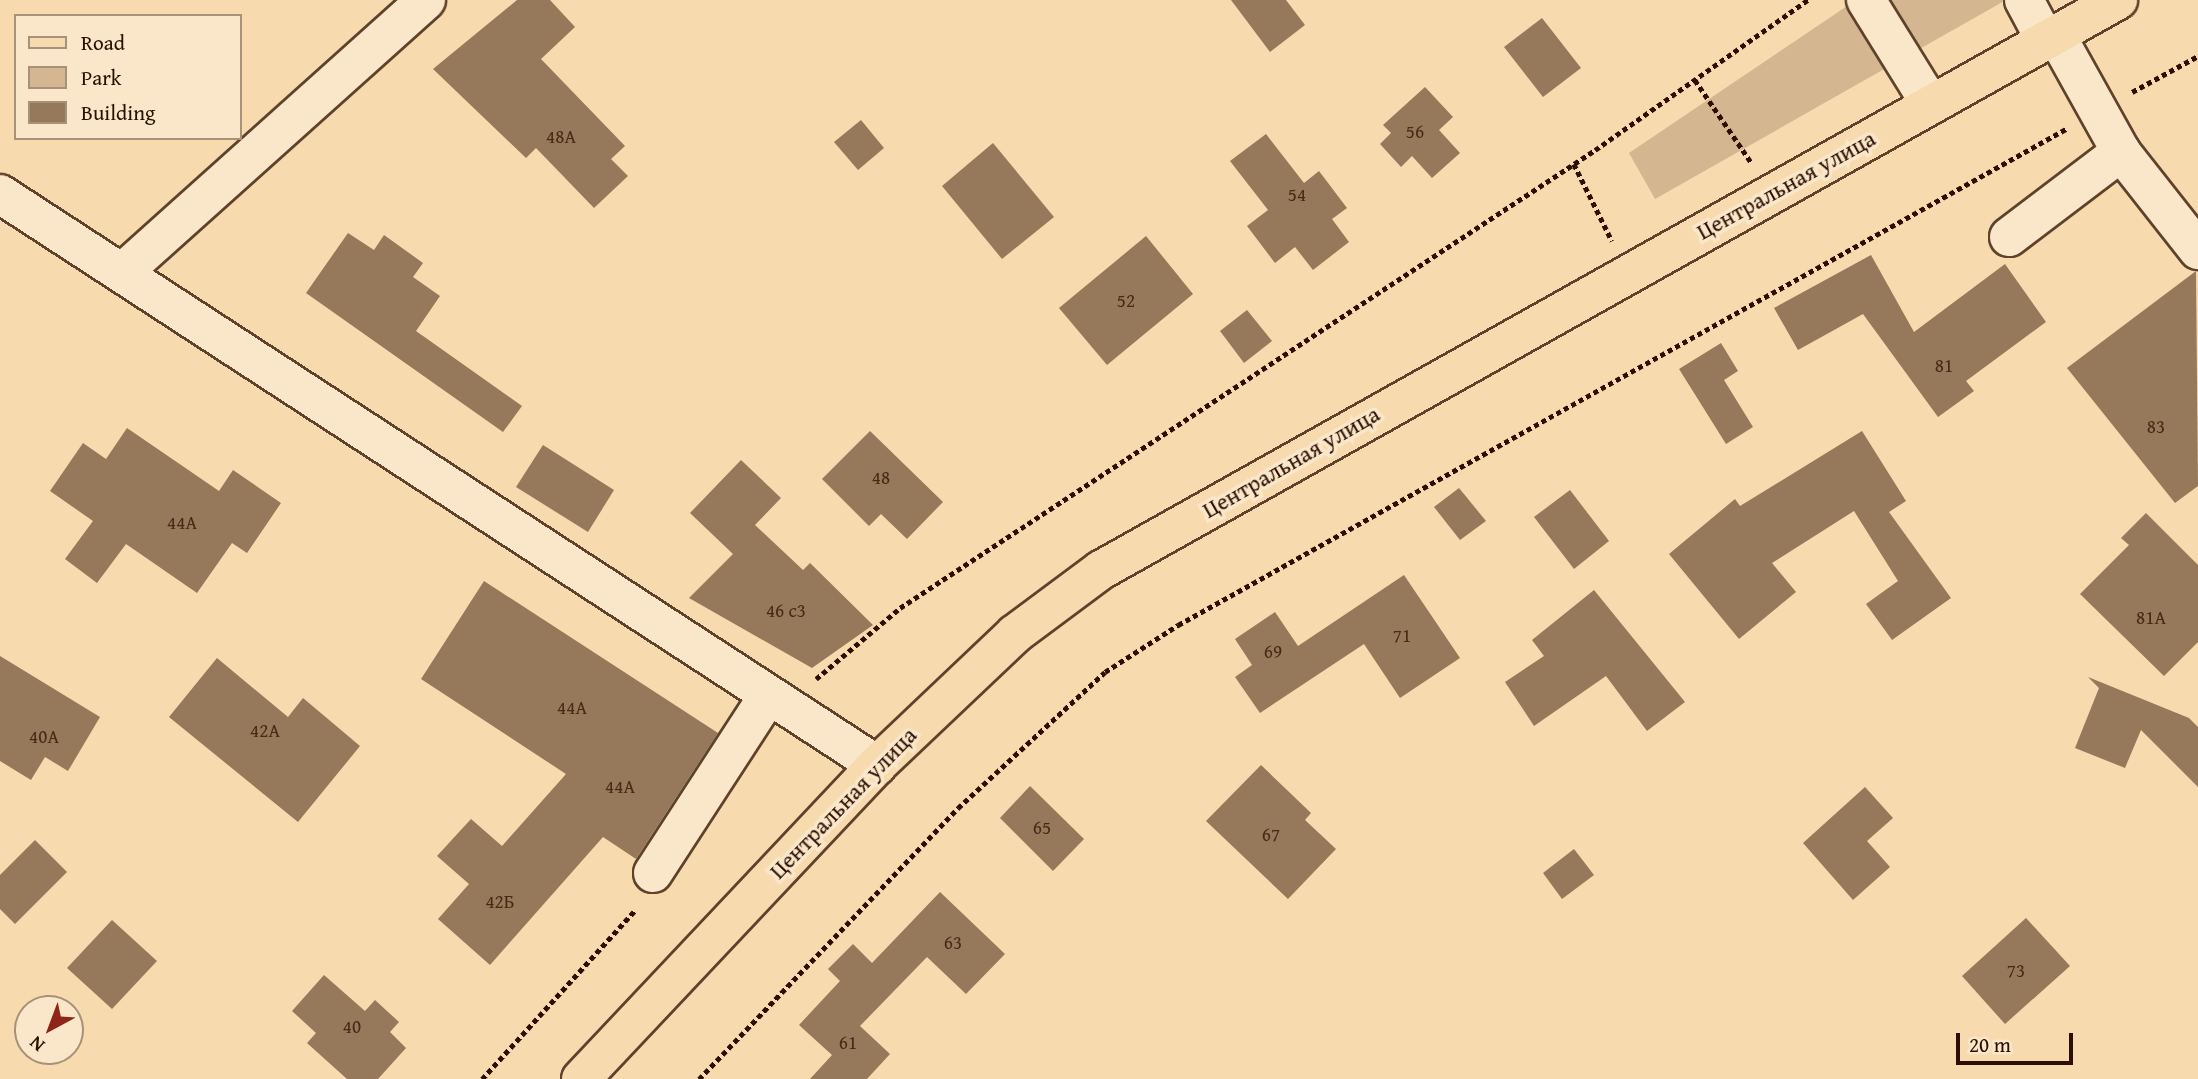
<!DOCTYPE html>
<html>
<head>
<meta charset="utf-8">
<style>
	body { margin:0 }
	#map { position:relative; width:2198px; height:1079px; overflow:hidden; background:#f7daad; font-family:"Gentium Book Plus",serif }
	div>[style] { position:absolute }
	.green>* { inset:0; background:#d4b790 }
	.building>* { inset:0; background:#95795a }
	.path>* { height:4.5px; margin-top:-2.25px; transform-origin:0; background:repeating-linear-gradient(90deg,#2b0f00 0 5px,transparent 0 8.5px) }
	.roads { filter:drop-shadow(2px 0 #5e422b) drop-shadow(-2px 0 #5e422b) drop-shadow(0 2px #5e422b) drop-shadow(0 -2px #5e422b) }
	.minor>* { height:38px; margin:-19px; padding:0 19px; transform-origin:19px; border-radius:19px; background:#fae7ca }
	.major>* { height:38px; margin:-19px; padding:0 19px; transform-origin:19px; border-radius:19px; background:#f7daad }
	span { translate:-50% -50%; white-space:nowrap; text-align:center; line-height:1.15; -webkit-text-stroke:7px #fae7ca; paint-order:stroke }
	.number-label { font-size:19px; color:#462a16 }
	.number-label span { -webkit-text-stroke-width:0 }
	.street-label { font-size:23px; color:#2b0f00 }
	.legend { position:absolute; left:14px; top:14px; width:228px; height:126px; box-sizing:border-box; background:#fae7ca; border:2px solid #a79179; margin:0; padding:9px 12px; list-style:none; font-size:21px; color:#2b0f00 }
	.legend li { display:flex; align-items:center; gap:14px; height:35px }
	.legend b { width:35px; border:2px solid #a79179 }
	.north { position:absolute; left:14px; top:995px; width:70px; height:70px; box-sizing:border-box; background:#fae7ca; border:2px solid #a79179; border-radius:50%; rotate:221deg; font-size:19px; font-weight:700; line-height:28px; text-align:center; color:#2b0f00 }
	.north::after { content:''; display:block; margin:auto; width:24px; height:32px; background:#8f2418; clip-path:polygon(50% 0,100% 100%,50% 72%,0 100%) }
	.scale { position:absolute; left:1956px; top:1033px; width:117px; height:32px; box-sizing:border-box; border:4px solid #2b0f00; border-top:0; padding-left:9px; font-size:21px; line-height:24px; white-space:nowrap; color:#2b0f00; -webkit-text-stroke:5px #fae7ca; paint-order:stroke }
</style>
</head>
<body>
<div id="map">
	<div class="green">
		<div style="clip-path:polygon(1856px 0,2006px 0,1655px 199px,1629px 153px)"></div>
	</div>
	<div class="building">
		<div style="clip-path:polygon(517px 0,550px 0,575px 27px,541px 59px,625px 146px,611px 159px,628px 176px,594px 208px,536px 148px,526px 158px,433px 69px)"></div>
		<div style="clip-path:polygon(1231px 0,1286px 0,1305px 25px,1270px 52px)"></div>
		<div style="clip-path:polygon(1542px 18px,1581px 68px,1543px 97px,1504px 47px)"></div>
		<div style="clip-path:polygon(1425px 87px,1453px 117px,1439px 130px,1460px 153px,1432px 178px,1412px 156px,1401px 167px,1380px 144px,1391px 133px,1383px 125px)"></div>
		<div style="clip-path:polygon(861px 120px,884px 148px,858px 170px,834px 142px)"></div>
		<div style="clip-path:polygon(1266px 134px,1304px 183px,1319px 171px,1347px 208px,1332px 219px,1349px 242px,1313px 270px,1295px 247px,1275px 263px,1247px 226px,1268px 210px,1230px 161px)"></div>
		<div style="clip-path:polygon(993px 143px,1054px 217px,1002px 259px,942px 186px)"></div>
		<div style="clip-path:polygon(348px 233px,374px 250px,384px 235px,423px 263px,413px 277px,440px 296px,416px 331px,522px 406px,503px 432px,306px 293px)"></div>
		<div style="clip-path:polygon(1146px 236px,1193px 294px,1107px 365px,1059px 308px)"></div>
		<div style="clip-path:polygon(1871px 255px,1914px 332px,2005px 264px,2046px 322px,1966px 381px,1974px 391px,1938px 417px,1863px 314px,1798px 350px,1774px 308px)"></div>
		<div style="clip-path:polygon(2196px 271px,2198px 486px,2175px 503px,2067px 368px)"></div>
		<div style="clip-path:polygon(1247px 310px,1272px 341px,1244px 363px,1220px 331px)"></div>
		<div style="clip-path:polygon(1721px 343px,1738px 371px,1724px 380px,1753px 427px,1726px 444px,1679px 369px)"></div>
		<div style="clip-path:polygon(127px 428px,219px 491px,233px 470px,281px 503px,247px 553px,232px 543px,197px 593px,126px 544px,97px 583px,65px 559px,93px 521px,50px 491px,83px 443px,106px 459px)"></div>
		<div style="clip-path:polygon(870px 431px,943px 502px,907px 539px,881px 514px,869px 526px,822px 479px)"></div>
		<div style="clip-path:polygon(1862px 431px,1906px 501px,1889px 512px,1951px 598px,1892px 640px,1866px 604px,1898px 581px,1854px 511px,1772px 563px,1796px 592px,1739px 639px,1669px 554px,1735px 499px,1740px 506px)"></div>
		<div style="clip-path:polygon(543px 445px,614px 490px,588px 532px,516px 487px)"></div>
		<div style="clip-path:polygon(741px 460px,781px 498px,755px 525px,803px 570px,810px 563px,873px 625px,812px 668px,689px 598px,733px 554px,690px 513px)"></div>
		<div style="clip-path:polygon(1459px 488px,1486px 521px,1460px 540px,1434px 507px)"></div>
		<div style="clip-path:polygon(1570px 490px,1609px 541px,1574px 569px,1534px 517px)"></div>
		<div style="clip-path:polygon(2146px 513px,2198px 565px,2198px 642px,2164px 676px,2080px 594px,2129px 545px,2121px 538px)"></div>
		<div style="clip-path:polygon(1404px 575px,1460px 658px,1400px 698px,1364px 644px,1260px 713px,1235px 677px,1252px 665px,1235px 639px,1275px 612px,1298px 646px)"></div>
		<div style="clip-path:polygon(484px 581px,718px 733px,636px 859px,603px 837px,490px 965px,438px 919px,469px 884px,437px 856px,471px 819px,502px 846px,566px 774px,421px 679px)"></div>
		<div style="clip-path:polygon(1594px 590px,1685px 702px,1647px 731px,1606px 676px,1534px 726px,1505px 682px,1544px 656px,1532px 640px)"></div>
		<div style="clip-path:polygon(0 656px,100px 717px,68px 771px,45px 757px,31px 780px,0 761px)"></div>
		<div style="clip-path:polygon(217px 658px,288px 717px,303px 698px,360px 746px,298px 822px,169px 717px)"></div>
		<div style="clip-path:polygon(2088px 677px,2189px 718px,2198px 727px,2198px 787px,2141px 730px,2125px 768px,2075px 748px,2099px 688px)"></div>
		<div style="clip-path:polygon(1261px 765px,1311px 813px,1305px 820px,1336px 849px,1288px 899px,1206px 821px)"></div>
		<div style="clip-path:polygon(1030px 786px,1084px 839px,1053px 871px,1000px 818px)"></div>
		<div style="clip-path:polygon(1865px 787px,1893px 818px,1867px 841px,1890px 867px,1853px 900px,1803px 843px)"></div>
		<div style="clip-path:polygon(35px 840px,67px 872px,15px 924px,0 909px,0 875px)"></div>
		<div style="clip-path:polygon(1574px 849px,1594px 875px,1562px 899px,1543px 873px)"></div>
		<div style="clip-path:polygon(940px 892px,1005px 954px,966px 994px,927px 957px,860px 1026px,890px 1054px,867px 1079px,810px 1079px,832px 1055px,799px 1025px,840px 981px,828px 969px,853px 944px,872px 963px)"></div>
		<div style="clip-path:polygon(2026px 918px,2070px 966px,2005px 1024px,1962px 976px)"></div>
		<div style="clip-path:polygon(112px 920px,157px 961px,112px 1009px,67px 968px)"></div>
		<div style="clip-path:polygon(324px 975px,365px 1011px,375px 1000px,399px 1022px,390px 1032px,406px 1048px,378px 1079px,347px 1079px,307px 1043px,316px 1033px,292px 1011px)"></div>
	</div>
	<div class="path">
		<div style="left:1695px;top:80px;width:99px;rotate:55.7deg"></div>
		<div style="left:2132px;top:92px;width:75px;rotate:-28.6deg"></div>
		<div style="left:1574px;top:164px;width:86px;rotate:63.7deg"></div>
		<div style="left:816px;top:679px;width:110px;rotate:-40.2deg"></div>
		<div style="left:900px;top:608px;width:832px;rotate:-33.38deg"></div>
		<div style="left:1595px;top:150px;width:261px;rotate:-35.2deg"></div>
		<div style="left:482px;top:1079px;width:229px;rotate:-47.8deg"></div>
		<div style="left:699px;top:1079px;width:375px;rotate:-46.3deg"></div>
		<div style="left:958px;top:808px;width:200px;rotate:-42.8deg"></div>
		<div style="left:1105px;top:672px;width:87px;rotate:-32.8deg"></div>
		<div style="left:1178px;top:625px;width:1017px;rotate:-29.19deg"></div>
	</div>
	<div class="roads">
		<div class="minor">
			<div style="left:1866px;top:0;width:123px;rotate:58.2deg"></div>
			<div style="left:2024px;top:0;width:47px;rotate:61.8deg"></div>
			<div style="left:2056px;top:35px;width:134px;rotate:60.9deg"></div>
			<div style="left:2121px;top:152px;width:125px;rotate:51.8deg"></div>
			<div style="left:0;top:194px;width:1047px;rotate:33.07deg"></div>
			<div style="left:2009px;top:237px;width:141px;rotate:-37.2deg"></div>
			<div style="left:123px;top:272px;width:407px;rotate:-41.9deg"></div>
			<div style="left:653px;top:873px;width:211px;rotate:-57deg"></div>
		</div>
		<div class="major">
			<div style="left:581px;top:1079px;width:432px;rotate:-46.7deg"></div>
			<div style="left:877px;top:765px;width:190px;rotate:-43.5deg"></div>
			<div style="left:1015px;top:634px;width:107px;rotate:-36.7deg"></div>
			<div style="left:1101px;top:570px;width:1166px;rotate:-29.27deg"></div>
		</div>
	</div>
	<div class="number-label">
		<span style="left:1415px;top:132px">56</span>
		<span style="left:561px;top:137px">48А</span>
		<span style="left:1297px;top:195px">54</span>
		<span style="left:1126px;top:301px">52</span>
		<span style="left:1944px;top:366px">81</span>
		<span style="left:2156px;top:427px">83</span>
		<span style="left:881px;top:478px">48</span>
		<span style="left:182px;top:523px">44А</span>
		<span style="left:786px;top:611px">46 с3</span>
		<span style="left:2151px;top:618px">81А</span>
		<span style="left:1402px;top:636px">71</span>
		<span style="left:1273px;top:652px">69</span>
		<span style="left:572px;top:708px">44А</span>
		<span style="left:265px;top:731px">42А</span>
		<span style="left:44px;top:737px">40А</span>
		<span style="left:620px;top:787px">44А</span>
		<span style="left:1042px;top:828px">65</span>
		<span style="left:1271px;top:835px">67</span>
		<span style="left:500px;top:902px">42Б</span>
		<span style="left:953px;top:943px">63</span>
		<span style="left:2016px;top:971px">73</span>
		<span style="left:352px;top:1027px">40</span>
		<span style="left:848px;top:1043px">61</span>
	</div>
	<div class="street-label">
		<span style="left:1786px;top:185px;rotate:-29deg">Центральная улица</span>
		<span style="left:1291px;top:462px;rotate:-30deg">Центральная улица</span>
		<span style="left:843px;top:803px;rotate:-46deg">Центральная улица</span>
	</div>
	<ul class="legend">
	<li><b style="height:9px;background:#f7daad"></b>Road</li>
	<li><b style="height:19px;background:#d4b790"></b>Park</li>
	<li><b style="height:19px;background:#95795a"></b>Building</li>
	</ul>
	<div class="north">N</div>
	<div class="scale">20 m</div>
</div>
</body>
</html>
